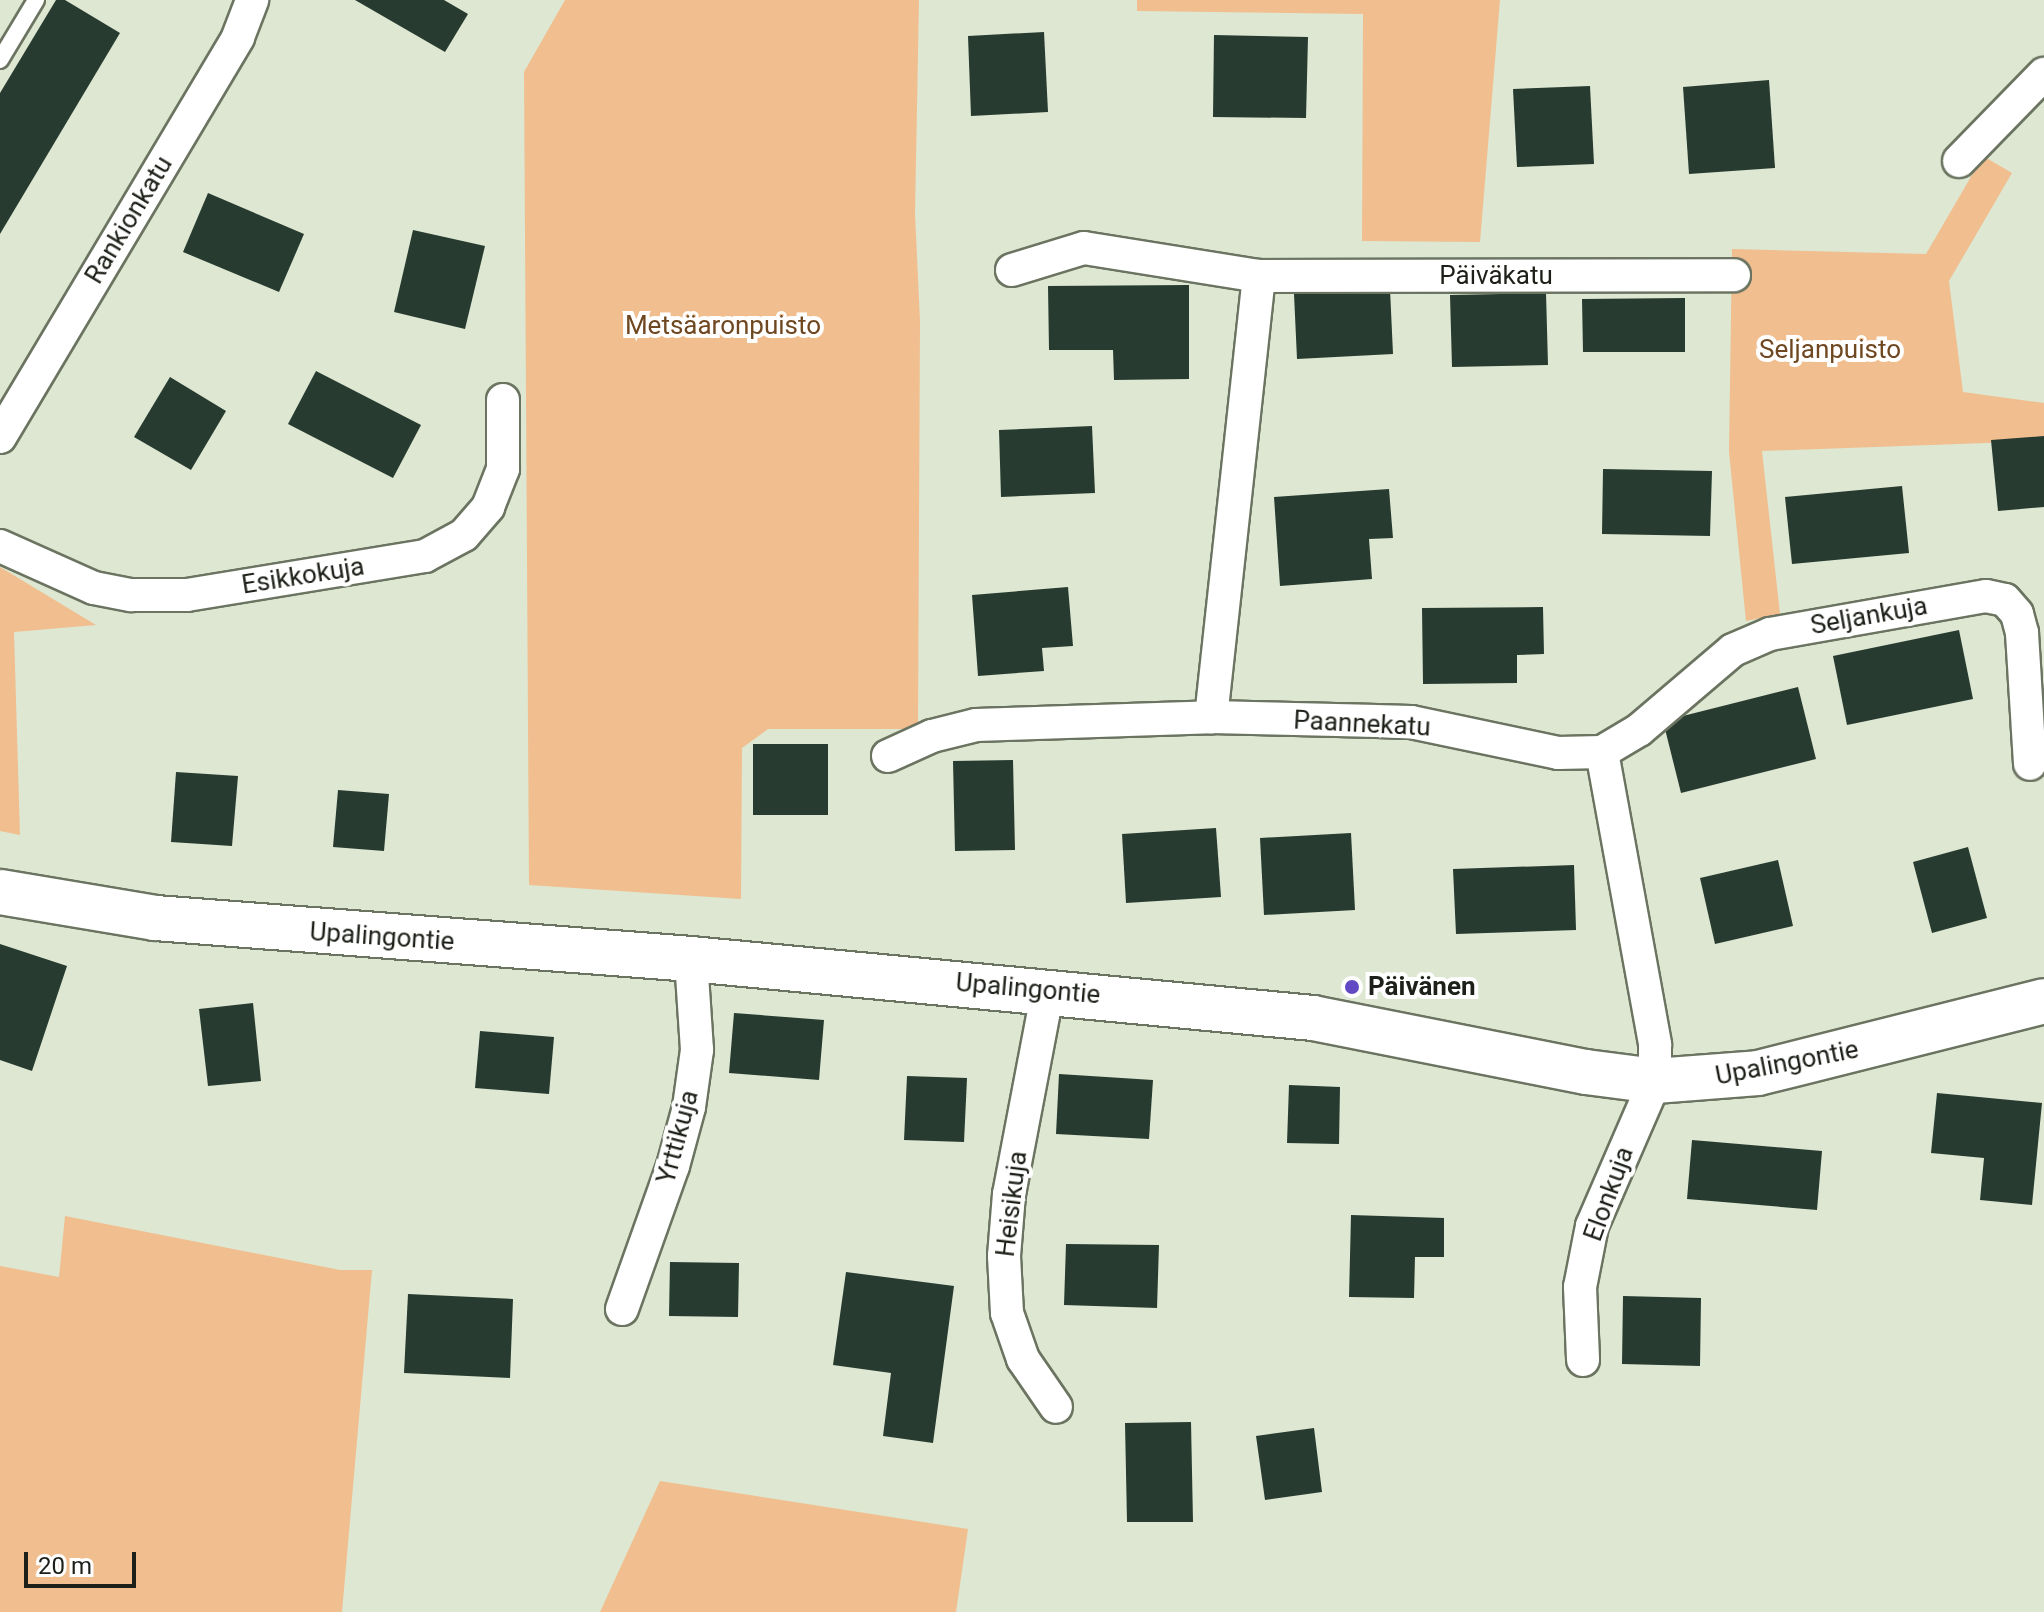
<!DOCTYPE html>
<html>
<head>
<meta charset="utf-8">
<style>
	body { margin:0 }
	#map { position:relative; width:2044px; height:1612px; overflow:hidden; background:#dde7d1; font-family:Roboto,sans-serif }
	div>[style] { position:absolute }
	.green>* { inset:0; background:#f1be8f }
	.building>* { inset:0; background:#283b31 }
	.roads { filter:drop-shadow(2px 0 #6b7461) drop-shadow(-2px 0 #6b7461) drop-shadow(0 2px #6b7461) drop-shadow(0 -2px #6b7461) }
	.lane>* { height:16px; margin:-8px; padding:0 8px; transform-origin:8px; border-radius:8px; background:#fff }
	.street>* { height:32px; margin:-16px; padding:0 16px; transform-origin:16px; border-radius:16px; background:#fff }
	.secondary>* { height:44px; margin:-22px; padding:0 22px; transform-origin:22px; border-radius:22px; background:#fff }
	.dots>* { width:22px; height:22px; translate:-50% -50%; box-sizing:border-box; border:4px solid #fff; border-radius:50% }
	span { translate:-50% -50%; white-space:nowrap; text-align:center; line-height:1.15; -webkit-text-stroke:8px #fff; paint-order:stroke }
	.street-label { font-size:26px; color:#1c2018 }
	.park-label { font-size:26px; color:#6f4821 }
	.poi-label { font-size:26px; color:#1c2018; font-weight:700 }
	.left { translate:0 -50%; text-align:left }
	.scale { position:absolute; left:24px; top:1552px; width:112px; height:36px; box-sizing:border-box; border:4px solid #1c2018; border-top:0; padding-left:10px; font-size:24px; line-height:28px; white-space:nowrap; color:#1c2018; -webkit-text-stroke:6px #fff; paint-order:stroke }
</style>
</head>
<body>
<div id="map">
	<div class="green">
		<div style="clip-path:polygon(565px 0,919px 0,915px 213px,920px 321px,918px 729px,768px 729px,742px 748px,741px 899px,529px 885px,524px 72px)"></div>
		<div style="clip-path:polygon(1137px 0,1500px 0,1480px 242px,1362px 241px,1363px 14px,1137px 11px)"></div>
		<div style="clip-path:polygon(1983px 156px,2012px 173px,1949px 281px,1963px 392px,2044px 403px,2044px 441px,1762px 451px,1780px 614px,1746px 621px,1729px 452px,1732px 249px,1926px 254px)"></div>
		<div style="clip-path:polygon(0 567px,96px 625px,14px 632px,20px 835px,0 831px)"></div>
		<div style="clip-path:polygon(65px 1216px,340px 1270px,372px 1270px,342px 1612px,0 1612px,0 1266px,59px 1277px)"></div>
		<div style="clip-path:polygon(660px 1481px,968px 1529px,956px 1612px,600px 1612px)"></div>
	</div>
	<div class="building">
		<div style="clip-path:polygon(56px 0,65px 0,120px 33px,0 234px,0 93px)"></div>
		<div style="clip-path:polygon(355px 0,444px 0,468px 14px,445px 52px)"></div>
		<div style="clip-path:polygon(1044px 32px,1048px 112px,971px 116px,968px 36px)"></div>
		<div style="clip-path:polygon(1214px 35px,1308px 37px,1306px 118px,1213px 117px)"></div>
		<div style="clip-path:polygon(1769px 80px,1775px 168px,1689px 174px,1683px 87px)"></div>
		<div style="clip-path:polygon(1590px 86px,1594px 164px,1517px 167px,1513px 89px)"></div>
		<div style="clip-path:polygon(208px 193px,304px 234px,279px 292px,183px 252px)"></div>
		<div style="clip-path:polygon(413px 230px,485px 246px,465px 329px,394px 312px)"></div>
		<div style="clip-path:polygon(1189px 285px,1189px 379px,1114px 380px,1113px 350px,1049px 350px,1048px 286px)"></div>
		<div style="clip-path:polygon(1390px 289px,1393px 354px,1297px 359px,1294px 294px)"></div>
		<div style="clip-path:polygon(1546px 293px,1548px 365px,1452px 367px,1450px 295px)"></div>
		<div style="clip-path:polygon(1685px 298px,1685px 352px,1583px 352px,1582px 299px)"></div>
		<div style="clip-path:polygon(316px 371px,421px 425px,393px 478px,288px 424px)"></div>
		<div style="clip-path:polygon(170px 377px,226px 411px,191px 470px,134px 437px)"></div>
		<div style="clip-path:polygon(1092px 426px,1095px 493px,1001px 497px,999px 430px)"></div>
		<div style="clip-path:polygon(2044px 436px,2044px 507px,1998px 511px,1991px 440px)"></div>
		<div style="clip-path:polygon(1603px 469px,1712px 471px,1710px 536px,1602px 534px)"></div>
		<div style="clip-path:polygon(1902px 486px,1909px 553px,1792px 564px,1785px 497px)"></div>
		<div style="clip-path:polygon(1389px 489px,1393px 538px,1369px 539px,1372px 579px,1280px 586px,1274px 497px)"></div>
		<div style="clip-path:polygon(1068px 587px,1073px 646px,1042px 648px,1044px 671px,978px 676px,972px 595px)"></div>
		<div style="clip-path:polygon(1543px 607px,1544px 654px,1517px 655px,1517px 683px,1423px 684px,1422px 608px)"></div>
		<div style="clip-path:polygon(1959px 630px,1973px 699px,1847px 725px,1833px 656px)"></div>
		<div style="clip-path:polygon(1798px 687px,1816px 759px,1681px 793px,1663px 721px)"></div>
		<div style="clip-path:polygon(753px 744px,828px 744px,828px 815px,753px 815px)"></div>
		<div style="clip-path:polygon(1013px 760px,1015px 850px,955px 851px,953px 761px)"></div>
		<div style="clip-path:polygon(176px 772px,238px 776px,232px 846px,171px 842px)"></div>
		<div style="clip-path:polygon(338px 790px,389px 794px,384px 851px,333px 847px)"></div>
		<div style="clip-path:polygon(1216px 828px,1221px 897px,1126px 903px,1122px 834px)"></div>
		<div style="clip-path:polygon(1351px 833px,1355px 910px,1264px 915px,1260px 838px)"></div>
		<div style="clip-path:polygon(1968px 847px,1987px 918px,1932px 933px,1913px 862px)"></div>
		<div style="clip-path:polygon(1778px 860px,1793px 926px,1715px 944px,1700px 878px)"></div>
		<div style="clip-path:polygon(1574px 865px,1576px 930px,1456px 934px,1453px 869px)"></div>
		<div style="clip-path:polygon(0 944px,67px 966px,32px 1071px,0 1060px)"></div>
		<div style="clip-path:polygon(253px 1003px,261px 1081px,208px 1086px,199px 1009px)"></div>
		<div style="clip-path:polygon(734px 1013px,824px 1020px,819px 1080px,729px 1073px)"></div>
		<div style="clip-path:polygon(480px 1031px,554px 1037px,549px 1094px,475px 1088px)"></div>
		<div style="clip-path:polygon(1059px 1074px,1153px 1080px,1149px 1139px,1056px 1134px)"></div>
		<div style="clip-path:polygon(907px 1076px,967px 1078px,964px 1142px,904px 1140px)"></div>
		<div style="clip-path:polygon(1289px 1085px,1340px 1087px,1339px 1144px,1287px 1143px)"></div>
		<div style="clip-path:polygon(1937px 1093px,2042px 1103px,2032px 1205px,1980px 1200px,1984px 1158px,1931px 1153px)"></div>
		<div style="clip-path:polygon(1692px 1140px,1822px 1151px,1817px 1210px,1687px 1199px)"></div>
		<div style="clip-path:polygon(1351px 1215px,1444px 1218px,1444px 1257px,1415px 1257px,1414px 1298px,1349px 1297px)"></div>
		<div style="clip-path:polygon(1066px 1244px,1159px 1245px,1157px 1308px,1064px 1305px)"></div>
		<div style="clip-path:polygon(670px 1262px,739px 1263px,738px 1317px,669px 1316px)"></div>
		<div style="clip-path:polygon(846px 1272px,954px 1286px,933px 1443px,883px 1436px,891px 1373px,833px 1365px)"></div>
		<div style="clip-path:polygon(408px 1294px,513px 1299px,510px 1378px,404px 1373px)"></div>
		<div style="clip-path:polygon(1623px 1296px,1701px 1298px,1700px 1366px,1622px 1364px)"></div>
		<div style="clip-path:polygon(1191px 1422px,1193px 1522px,1127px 1522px,1125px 1423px)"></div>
		<div style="clip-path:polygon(1314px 1428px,1322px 1492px,1265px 1500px,1256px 1436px)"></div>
	</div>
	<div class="roads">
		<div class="lane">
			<div style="left:0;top:60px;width:70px;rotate:-59deg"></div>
		</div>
		<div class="street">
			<div style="left:1959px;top:161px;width:122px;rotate:-45.7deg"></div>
			<div style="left:1012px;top:270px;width:75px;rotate:-17deg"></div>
			<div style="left:1084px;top:248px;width:177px;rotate:9.1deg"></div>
			<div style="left:1259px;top:276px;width:444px;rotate:96.2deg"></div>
			<div style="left:1259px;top:276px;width:475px;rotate:-0.1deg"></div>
			<div style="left:0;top:437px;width:465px;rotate:-59.2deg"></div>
			<div style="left:238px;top:37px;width:40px;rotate:-69deg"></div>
			<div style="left:0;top:546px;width:103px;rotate:24.1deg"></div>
			<div style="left:94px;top:588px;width:38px;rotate:11deg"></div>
			<div style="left:131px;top:595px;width:56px"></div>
			<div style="left:187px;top:595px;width:241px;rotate:-9.3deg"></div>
			<div style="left:425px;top:556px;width:44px;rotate:-28.3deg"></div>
			<div style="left:464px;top:535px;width:37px;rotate:-49deg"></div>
			<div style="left:488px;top:507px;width:41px;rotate:-68.5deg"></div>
			<div style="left:503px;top:469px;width:69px;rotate:-90deg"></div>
			<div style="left:1602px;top:752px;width:43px;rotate:-30.7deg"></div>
			<div style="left:1639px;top:730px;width:123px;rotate:-40.4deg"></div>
			<div style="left:1733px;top:650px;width:40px;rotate:-23.4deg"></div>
			<div style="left:1770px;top:634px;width:219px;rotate:-10deg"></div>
			<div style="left:1986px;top:596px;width:19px;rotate:12deg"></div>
			<div style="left:2005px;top:600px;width:18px;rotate:49deg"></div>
			<div style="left:2017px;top:614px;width:20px;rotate:75deg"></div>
			<div style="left:2022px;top:633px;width:131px;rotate:86.5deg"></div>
			<div style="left:888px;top:756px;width:48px;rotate:-24.4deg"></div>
			<div style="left:932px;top:736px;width:45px;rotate:-14deg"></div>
			<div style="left:976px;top:725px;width:235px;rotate:-1.9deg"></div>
			<div style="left:1211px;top:717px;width:200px;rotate:1.4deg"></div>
			<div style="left:1411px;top:722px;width:150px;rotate:11.9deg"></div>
			<div style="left:1558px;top:753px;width:44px;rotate:-1.3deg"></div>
			<div style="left:1602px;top:752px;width:298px;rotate:79.7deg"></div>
			<div style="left:1655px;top:1045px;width:36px;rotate:90deg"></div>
			<div style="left:1655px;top:1081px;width:158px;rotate:113.5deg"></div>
			<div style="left:1592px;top:1226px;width:62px;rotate:101.1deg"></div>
			<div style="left:1580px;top:1287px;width:73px;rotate:87.6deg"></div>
			<div style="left:1048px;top:990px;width:208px;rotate:100.8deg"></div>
			<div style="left:1009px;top:1194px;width:62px;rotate:94.6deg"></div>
			<div style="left:1004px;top:1256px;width:57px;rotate:87deg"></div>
			<div style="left:1007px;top:1313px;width:49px;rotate:70.8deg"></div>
			<div style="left:1023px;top:1359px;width:58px;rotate:55.5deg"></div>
			<div style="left:622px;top:1309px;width:152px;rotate:-70.4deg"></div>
			<div style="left:673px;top:1166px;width:61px;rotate:-74.8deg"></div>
			<div style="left:689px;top:1107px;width:58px;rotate:-82deg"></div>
			<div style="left:697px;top:1050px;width:91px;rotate:-93.8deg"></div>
		</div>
		<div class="secondary">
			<div style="left:0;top:892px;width:157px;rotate:9.5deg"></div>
			<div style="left:155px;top:918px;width:538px;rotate:4.37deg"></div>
			<div style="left:691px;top:959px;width:625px;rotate:5.42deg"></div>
			<div style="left:1313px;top:1018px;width:278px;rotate:11.2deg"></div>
			<div style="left:1586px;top:1072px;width:70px;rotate:7.4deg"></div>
			<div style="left:1655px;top:1081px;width:103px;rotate:-4.4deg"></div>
			<div style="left:1758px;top:1073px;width:295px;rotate:-14.1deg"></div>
		</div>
	</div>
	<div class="dots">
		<div style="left:1352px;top:987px;background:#6049c2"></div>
	</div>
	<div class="street-label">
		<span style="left:129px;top:220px;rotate:-59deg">Rankionkatu</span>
		<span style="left:1496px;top:276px">Päiväkatu</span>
		<span style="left:303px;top:576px;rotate:-9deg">Esikkokuja</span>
		<span style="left:1869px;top:616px;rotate:-10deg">Seljankuja</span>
		<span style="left:1362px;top:724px;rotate:3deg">Paannekatu</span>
		<span style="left:382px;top:937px;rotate:4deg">Upalingontie</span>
		<span style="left:1028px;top:989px;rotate:5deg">Upalingontie</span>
		<span style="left:1787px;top:1063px;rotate:-11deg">Upalingontie</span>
		<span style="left:678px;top:1137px;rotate:-75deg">Yrttikuja</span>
		<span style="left:1609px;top:1194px;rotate:-70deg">Elonkuja</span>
		<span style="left:1012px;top:1204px;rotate:-83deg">Heisikuja</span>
	</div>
	<div class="park-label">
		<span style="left:723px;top:326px">Metsäaronpuisto</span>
		<span style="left:1830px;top:350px">Seljanpuisto</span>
	</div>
	<div class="poi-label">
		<span class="left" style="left:1368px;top:987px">Päivänen</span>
	</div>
	<div class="scale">20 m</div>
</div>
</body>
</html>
